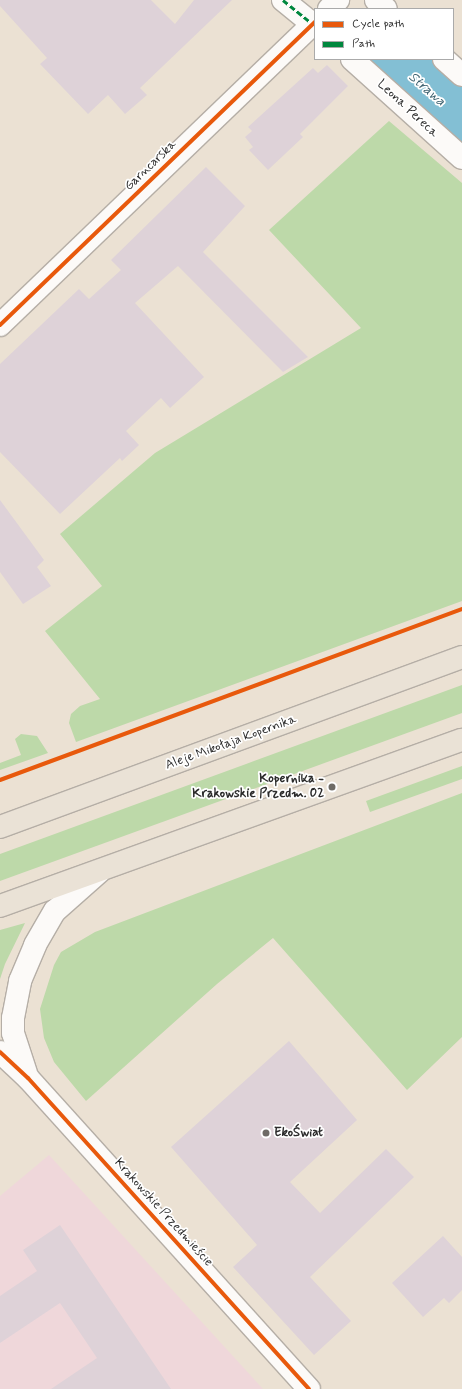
<!DOCTYPE html>
<html>
<head>
<meta charset="utf-8">
<style>
	body { margin:0 }
	#map { position:relative; width:462px; height:1389px; overflow:hidden; background:#ebe1d3; font-family:Mynerve,sans-serif }
	div>[style] { position:absolute }
	.built>* { inset:0; background:#efd7da }
	.green>* { inset:0; background:#bdd9a9 }
	.river>* { height:51px; margin:-25.5px; padding:0 25.5px; transform-origin:25.5px; border-radius:25.5px; background:#83bfd4 }
	.building>* { inset:0; background:#ded2d8 }
	.roads { filter:drop-shadow(1px 0 #b5aea6) drop-shadow(-1px 0 #b5aea6) drop-shadow(0 1px #b5aea6) drop-shadow(0 -1px #b5aea6) }
	.minor>* { height:22px; margin:-11px; padding:0 11px; transform-origin:11px; border-radius:11px; background:#fcfaf8 }
	.major>* { height:22px; margin:-11px; padding:0 11px; transform-origin:11px; border-radius:11px; background:#eae2d6 }
	.quiet>* { height:3px; margin-top:-1.5px; transform-origin:0; background:repeating-linear-gradient(90deg,#00873e 0 6px,transparent 0 9px) }
	.cycleway>* { height:4px; margin:-2px; padding:0 2px; transform-origin:2px; border-radius:2px; background:#e8590c }
	.dots>* { width:11px; height:11px; translate:-50% -50%; box-sizing:border-box; border:2px solid #fff; border-radius:50% }
	span { translate:-50% -50%; white-space:nowrap; text-align:center; line-height:1.15; -webkit-text-stroke:3.5px #fff; paint-order:stroke }
	.street-label { font-size:13px; color:#2b2b2b }
	.poi-label { font-size:13px; color:#2b2b2b; font-weight:700 }
	.right { translate:-100% -50%; text-align:right }
	.left { translate:0 -50%; text-align:left }
	.water-label { font-size:14px; color:#3d616f; font-style:italic }
	.legend { position:absolute; left:314px; top:8px; width:140px; height:52px; box-sizing:border-box; background:#fff; border:1px solid #aaa; margin:0; padding:5px 7px; list-style:none; font-size:12px; color:#2b2b2b }
	.legend li { display:flex; align-items:center; gap:8px; height:20px }
	.legend b { width:20px; border:1px solid #aaa }
</style>
</head>
<body>
<div id="map">
	<div class="built">
		<div style="clip-path:polygon(49px 1155px,263px 1389px,0 1389px,0 1196px)"></div>
	</div>
	<div class="green">
		<div style="clip-path:polygon(363px 59px,378px 59px,462px 133px,462px 146px)"></div>
		<div style="clip-path:polygon(410px 59px,429px 59px,462px 88px,462px 105px)"></div>
		<div style="clip-path:polygon(389px 121px,462px 183px,462px 601px,76px 742px,69px 723px,71px 714px,80px 706px,100px 699px,45px 631px,102px 586px,60px 534px,155px 453px,361px 328px,269px 230px)"></div>
		<div style="clip-path:polygon(462px 685px,462px 713px,0 881px,0 854px)"></div>
		<div style="clip-path:polygon(21px 734px,37px 736px,48px 753px,0 770px,0 763px,21px 755px,15px 739px)"></div>
		<div style="clip-path:polygon(462px 766px,462px 779px,370px 812px,366px 801px)"></div>
		<div style="clip-path:polygon(462px 793px,462px 1037px,407px 1090px,273px 938px,217px 984px,86px 1101px,54px 1062px,44px 1038px,40px 1009px,54px 965px,61px 952px,95px 932px)"></div>
		<div style="clip-path:polygon(25px 923px,5px 964px,0 979px,0 930px)"></div>
	</div>
	<div class="river">
		<div style="left:393px;top:59px;width:91px;rotate:40.5deg"></div>
	</div>
	<div class="building">
		<div style="clip-path:polygon(0 0,151px 0,175px 24px,194px 0,232px 0,140px 88px,147px 95px,125px 114px,108px 95px,88px 114px,40px 64px,47px 58px,0 6px)"></div>
		<div style="clip-path:polygon(327px 65px,348px 86px,300px 134px,303px 137px,268px 170px,249px 150px,253px 147px,245px 137px,252px 131px,248px 127px,313px 68px,318px 73px)"></div>
		<div style="clip-path:polygon(206px 167px,245px 206px,203px 252px,308px 357px,283px 372px,178px 266px,135px 303px,204px 377px,170px 408px,161px 398px,126px 431px,139px 445px,122px 461px,120px 458px,60px 514px,0 452px,0 364px,79px 289px,89px 299px,121px 270px,111px 260px)"></div>
		<div style="clip-path:polygon(0 500px,44px 560px,37px 567px,51px 586px,23px 604px,0 572px)"></div>
		<div style="clip-path:polygon(289px 1041px,357px 1120px,290px 1182px,320px 1213px,386px 1149px,414px 1177px,310px 1277px,351px 1321px,314px 1355px,233px 1267px,257px 1245px,171px 1147px)"></div>
		<div style="clip-path:polygon(60px 1225px,171px 1389px,51px 1389px,97px 1358px,60px 1303px,0 1343px,0 1296px,37px 1271px,23px 1250px)"></div>
		<div style="clip-path:polygon(443px 1236px,462px 1257px,462px 1290px,449px 1303px,444px 1298px,423px 1317px,392px 1283px)"></div>
	</div>
	<div class="roads">
		<div class="minor">
			<div style="left:283px;top:0;width:41px;rotate:39.1deg"></div>
			<div style="left:376px;top:0;width:13px;rotate:42deg"></div>
			<div style="left:329px;top:9px;width:13px;rotate:-45deg"></div>
			<div style="left:352px;top:59px;width:148px;rotate:42deg"></div>
			<div style="left:444px;top:59px;width:24px;rotate:42deg"></div>
			<div style="left:0;top:325px;width:437px;rotate:-43.9deg"></div>
			<div style="left:0;top:1052px;width:38px;rotate:43deg"></div>
			<div style="left:28px;top:1078px;width:419px;rotate:47.9deg"></div>
			<div style="left:26px;top:1073px;width:42px;rotate:-108deg"></div>
			<div style="left:13px;top:1033px;width:15px;rotate:-90deg"></div>
			<div style="left:13px;top:1018px;width:38px;rotate:-79deg"></div>
			<div style="left:20px;top:981px;width:39px;rotate:-67deg"></div>
			<div style="left:35px;top:945px;width:39px;rotate:-60deg"></div>
			<div style="left:55px;top:911px;width:60px;rotate:-41.6deg"></div>
		</div>
		<div class="major">
			<div style="left:0;top:827px;width:492px;rotate:-20.2deg"></div>
			<div style="left:0;top:906px;width:491px;rotate:-19.8deg"></div>
		</div>
	</div>
	<div class="quiet">
		<div style="left:283px;top:0;width:38px;rotate:39deg"></div>
	</div>
	<div class="cycleway">
		<div style="left:0;top:325px;width:437px;rotate:-43.9deg"></div>
		<div style="left:0;top:780px;width:493px;rotate:-20.3deg"></div>
		<div style="left:0;top:1052px;width:38px;rotate:43deg"></div>
		<div style="left:28px;top:1078px;width:419px;rotate:47.9deg"></div>
	</div>
	<div class="dots">
		<div style="left:332px;top:787px;background:#6e6b66"></div>
		<div style="left:266px;top:1133px;background:#6e6b66"></div>
	</div>
	<div class="street-label">
		<span style="left:407px;top:109px;rotate:43deg">Leona Pereca</span>
		<span style="left:151px;top:166px;rotate:-44deg">Garncarska</span>
		<span style="left:231px;top:743px;rotate:-20deg">Aleje Mikołaja Kopernika</span>
		<span style="left:163px;top:1213px;rotate:48deg">Krakowskie Przedmieście</span>
	</div>
	<div class="poi-label">
		<span class="right" style="left:324px;top:787px">Kopernika -<br>Krakowskie Przedm. 02</span>
		<span class="left" style="left:274px;top:1133px">EkoŚwiat</span>
	</div>
	<div class="water-label">
		<span style="left:427px;top:89px;rotate:41deg">Strawa</span>
	</div>
	<ul class="legend">
	<li><b style="height:5px;background:#e8590c"></b>Cycle path</li>
	<li><b style="height:5px;background:#00873e"></b>Path</li>
	</ul>
</div>
</body>
</html>
